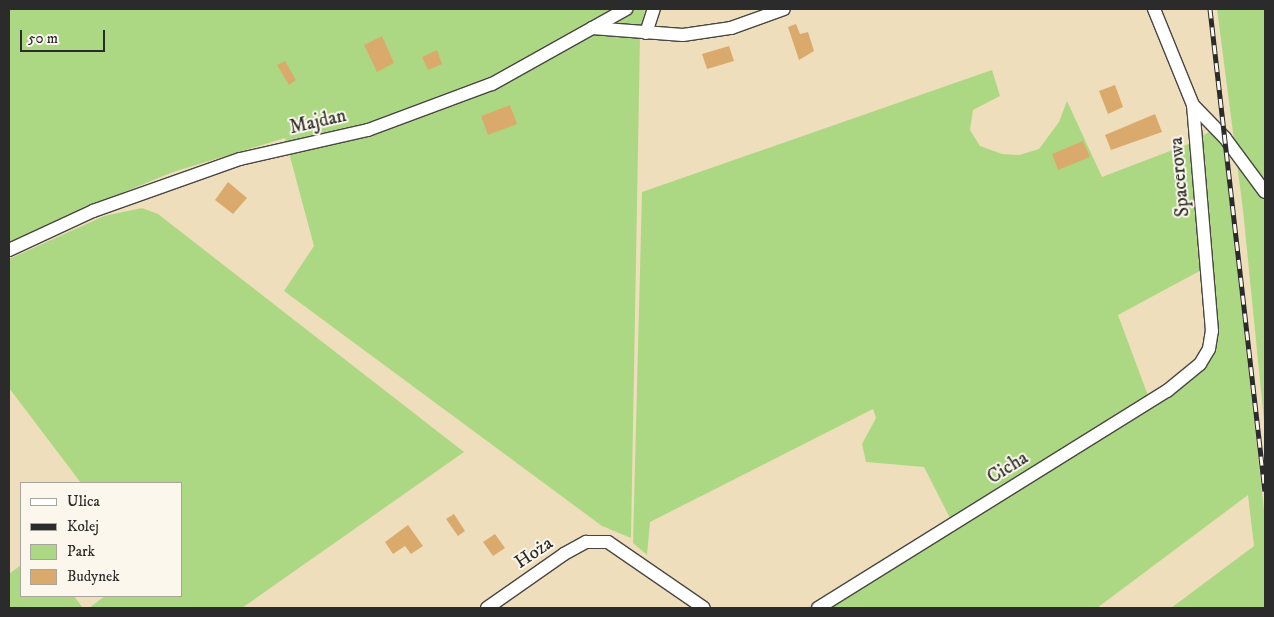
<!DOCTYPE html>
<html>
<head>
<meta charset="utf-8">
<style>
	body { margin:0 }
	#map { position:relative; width:1274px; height:617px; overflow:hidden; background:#efdebc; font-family:"IM FELL DW Pica",serif }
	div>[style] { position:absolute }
	.green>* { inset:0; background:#add883 }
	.building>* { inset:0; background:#daaa6d }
	.roads { filter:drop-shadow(1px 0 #484641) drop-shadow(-1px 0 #484641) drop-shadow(0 1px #484641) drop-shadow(0 -1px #484641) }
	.street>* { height:12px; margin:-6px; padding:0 6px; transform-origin:6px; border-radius:6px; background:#fff }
	.rail>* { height:5px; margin-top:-2.5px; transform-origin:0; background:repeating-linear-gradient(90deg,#fbf7ec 0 9px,#2b2b2b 0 18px); box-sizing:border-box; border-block:1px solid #2b2b2b }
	span { translate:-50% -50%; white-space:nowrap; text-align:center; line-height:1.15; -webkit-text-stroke:4px #fbf7ec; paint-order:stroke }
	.street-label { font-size:19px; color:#2b2b2b }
	.frame { position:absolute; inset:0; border:10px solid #2b2b2b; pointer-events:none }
	.legend { position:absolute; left:20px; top:482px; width:162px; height:115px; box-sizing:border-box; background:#fbf7ec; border:1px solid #a8a59f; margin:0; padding:6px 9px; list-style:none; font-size:15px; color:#2b2b2b }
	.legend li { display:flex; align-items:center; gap:10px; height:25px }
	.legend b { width:25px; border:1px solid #a8a59f }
	.scale { position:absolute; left:20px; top:30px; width:85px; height:22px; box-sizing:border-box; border:2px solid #2b2b2b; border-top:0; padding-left:6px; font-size:15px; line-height:18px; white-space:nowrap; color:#2b2b2b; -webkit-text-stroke:4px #fbf7ec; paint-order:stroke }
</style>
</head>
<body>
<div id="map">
	<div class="green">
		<div style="clip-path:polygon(9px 9px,645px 9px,640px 37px,631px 538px,602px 526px,284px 291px,314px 246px,285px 138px,173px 172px,95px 204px,9px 248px)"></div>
		<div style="clip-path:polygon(1217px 9px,1265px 9px,1265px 431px,1243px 210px)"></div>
		<div style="clip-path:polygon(992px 70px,1000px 96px,973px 110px,970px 130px,980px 146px,1002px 154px,1019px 155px,1039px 149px,1059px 122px,1067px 101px,1102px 177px,1196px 141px,1207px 267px,1118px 315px,1150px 401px,1200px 364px,1212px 331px,1202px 136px,1211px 131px,1223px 142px,1265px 519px,1265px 608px,1171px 608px,1254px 546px,1248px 495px,1097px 608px,829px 608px,1127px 416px,953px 524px,924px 467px,866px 462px,862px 444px,876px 418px,873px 409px,650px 522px,647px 555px,633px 543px,642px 192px)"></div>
		<div style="clip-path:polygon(142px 208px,158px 214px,464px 452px,242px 608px,89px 608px,105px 596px,181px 596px,181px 483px,81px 483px,9px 388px,9px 259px,104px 216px)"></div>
		<div style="clip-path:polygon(21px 565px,21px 596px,74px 596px,83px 608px,9px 608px,9px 574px)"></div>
	</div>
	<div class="building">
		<div style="clip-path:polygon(796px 24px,800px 34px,808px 32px,814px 51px,799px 60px,788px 27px)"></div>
		<div style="clip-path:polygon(382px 36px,394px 63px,377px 72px,364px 45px)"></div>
		<div style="clip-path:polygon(729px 46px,734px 61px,707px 69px,702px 54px)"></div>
		<div style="clip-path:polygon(437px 50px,442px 64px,428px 70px,422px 57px)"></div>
		<div style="clip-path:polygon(285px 61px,296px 80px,289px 85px,277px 65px)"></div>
		<div style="clip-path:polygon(1115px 85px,1123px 107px,1108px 114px,1099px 91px)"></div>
		<div style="clip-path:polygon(510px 105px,517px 124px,488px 135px,481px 116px)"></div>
		<div style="clip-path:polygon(1155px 114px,1162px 132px,1111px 150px,1105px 135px)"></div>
		<div style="clip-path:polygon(1083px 141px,1090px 157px,1058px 170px,1052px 154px)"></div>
		<div style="clip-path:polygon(228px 182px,247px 198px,233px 214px,215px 200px)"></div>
		<div style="clip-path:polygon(454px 514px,465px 531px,458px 536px,446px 519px)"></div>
		<div style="clip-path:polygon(408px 525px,423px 546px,411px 554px,405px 546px,393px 554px,385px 542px)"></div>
		<div style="clip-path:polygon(495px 534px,505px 548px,493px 556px,483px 542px)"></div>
	</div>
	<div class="roads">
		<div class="street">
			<div style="left:592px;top:28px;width:91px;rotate:4.4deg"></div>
			<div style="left:683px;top:35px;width:49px;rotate:-8.3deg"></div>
			<div style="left:731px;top:28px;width:56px;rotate:-19.7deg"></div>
			<div style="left:646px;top:33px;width:25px;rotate:-72deg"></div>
			<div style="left:1193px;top:105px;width:46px;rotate:45.9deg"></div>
			<div style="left:1225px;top:138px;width:67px;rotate:53.5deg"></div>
			<div style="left:9px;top:250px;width:93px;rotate:-24.9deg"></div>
			<div style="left:93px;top:211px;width:156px;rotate:-19.5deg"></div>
			<div style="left:240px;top:159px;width:131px;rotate:-12.8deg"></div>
			<div style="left:368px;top:130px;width:132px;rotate:-20.4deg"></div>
			<div style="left:492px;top:84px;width:154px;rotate:-29.2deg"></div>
			<div style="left:487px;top:608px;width:94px;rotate:-35deg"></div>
			<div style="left:564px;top:554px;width:25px;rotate:-29deg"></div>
			<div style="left:586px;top:542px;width:22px"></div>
			<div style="left:608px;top:542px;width:116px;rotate:34.5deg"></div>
			<div style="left:818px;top:608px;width:411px;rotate:-31.9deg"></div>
			<div style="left:1167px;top:391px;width:43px;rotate:-39.3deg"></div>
			<div style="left:1200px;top:364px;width:17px;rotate:-59deg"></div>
			<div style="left:1209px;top:349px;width:18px;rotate:-81deg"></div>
			<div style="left:1212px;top:331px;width:227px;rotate:-94.8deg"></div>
			<div style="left:1193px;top:105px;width:104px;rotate:-112.1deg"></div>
		</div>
	</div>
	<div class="rail">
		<div style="left:1210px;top:9px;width:485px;rotate:83.5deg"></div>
	</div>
	<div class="street-label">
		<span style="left:318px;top:122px;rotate:-13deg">Majdan</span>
		<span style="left:1180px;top:177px;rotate:-95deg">Spacerowa</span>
		<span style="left:1008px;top:468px;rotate:-32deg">Cicha</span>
		<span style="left:534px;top:553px;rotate:-34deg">Hoża</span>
	</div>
	<div class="frame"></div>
	<ul class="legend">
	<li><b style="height:6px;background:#fff"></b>Ulica</li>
	<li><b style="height:6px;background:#2b2b2b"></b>Kolej</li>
	<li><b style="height:14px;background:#add883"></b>Park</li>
	<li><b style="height:14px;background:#daaa6d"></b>Budynek</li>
	</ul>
	<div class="scale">50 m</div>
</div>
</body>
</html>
